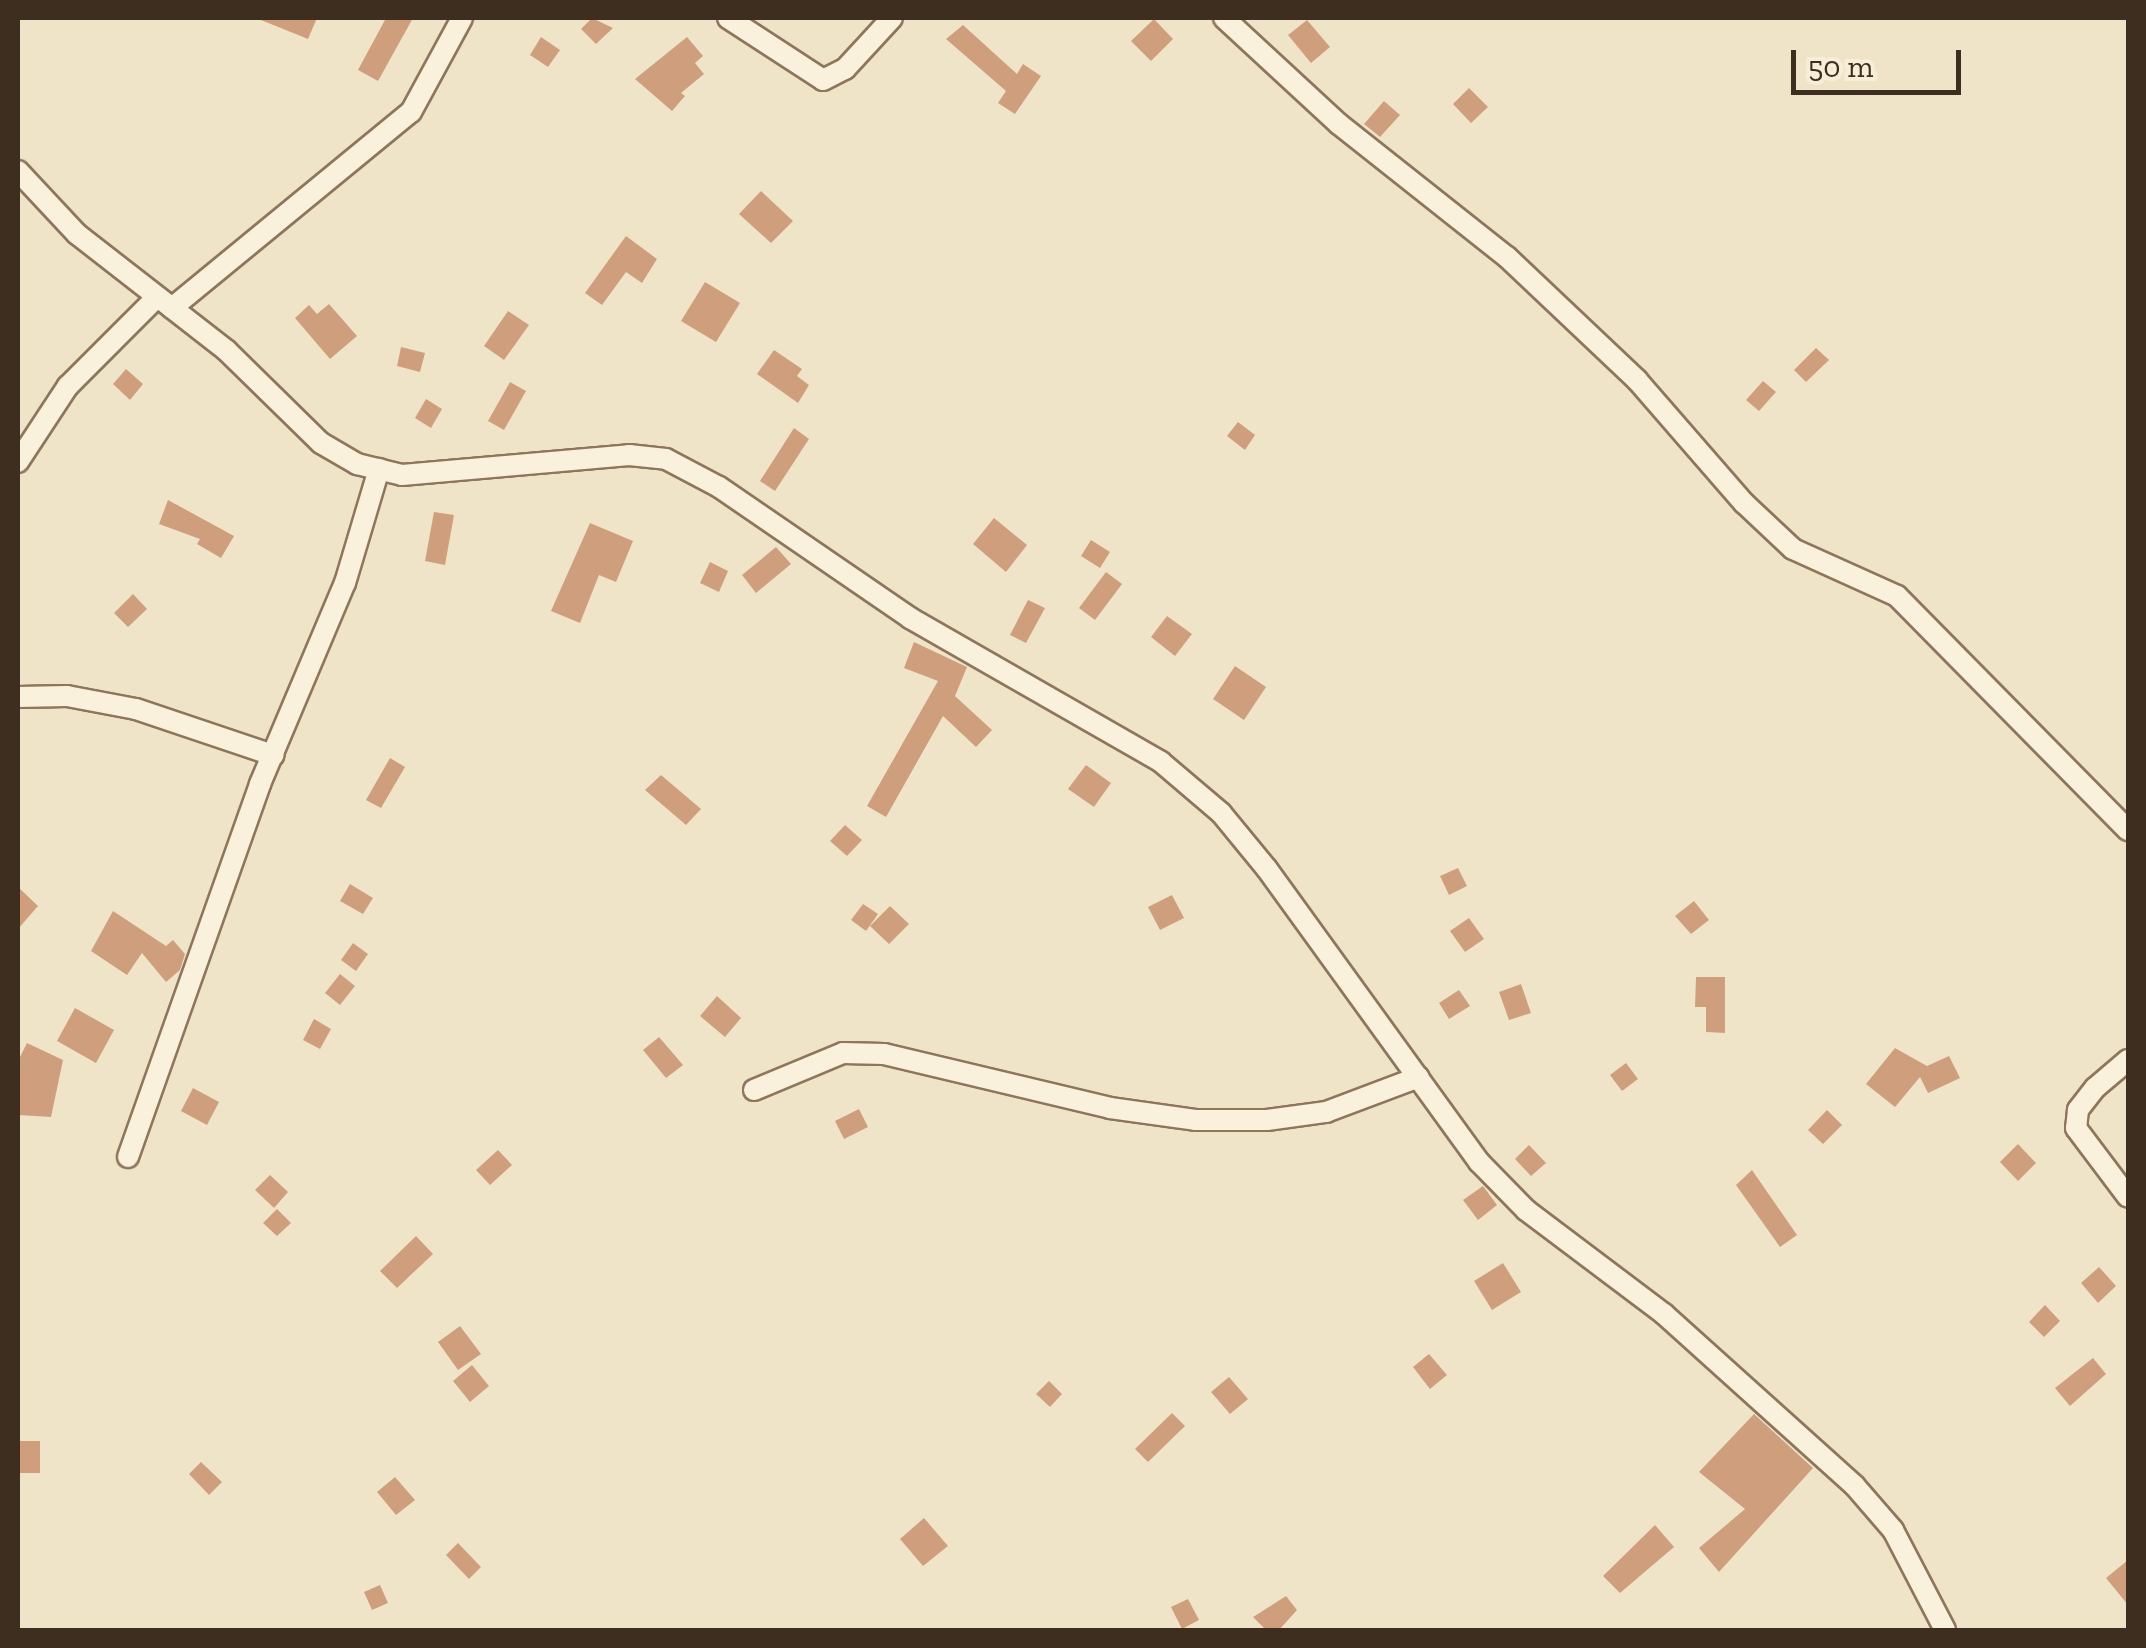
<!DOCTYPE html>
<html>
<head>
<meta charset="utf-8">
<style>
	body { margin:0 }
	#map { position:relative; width:2146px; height:1648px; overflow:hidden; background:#f0e4c8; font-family:"Zilla Slab",serif }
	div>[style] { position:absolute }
	.building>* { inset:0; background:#cf9f7d }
	.roads { filter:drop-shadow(2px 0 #8d765c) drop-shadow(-2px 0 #8d765c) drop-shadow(0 2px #8d765c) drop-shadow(0 -2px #8d765c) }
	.street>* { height:20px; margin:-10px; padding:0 10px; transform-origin:10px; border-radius:10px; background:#faf1dc }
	span { translate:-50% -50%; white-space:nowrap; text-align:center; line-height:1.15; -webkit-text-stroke:8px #f7eed8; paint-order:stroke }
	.frame { position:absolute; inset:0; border:20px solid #3d2e20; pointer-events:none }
	.scale { position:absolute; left:1791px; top:50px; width:170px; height:45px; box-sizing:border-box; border:5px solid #3d2e20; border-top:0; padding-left:12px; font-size:30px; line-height:35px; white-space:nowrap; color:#3d2e20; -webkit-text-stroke:8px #f7eed8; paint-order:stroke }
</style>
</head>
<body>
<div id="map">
	<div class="building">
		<div style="clip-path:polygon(256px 18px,317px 18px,308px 39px)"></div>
		<div style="clip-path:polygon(386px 18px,413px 18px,378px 81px,358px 70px)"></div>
		<div style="clip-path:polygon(592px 18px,613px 28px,596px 44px,581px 29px)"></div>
		<div style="clip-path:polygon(1154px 19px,1173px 39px,1151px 61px,1131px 41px)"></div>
		<div style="clip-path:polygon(1307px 20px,1330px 47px,1311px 63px,1288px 35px)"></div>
		<div style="clip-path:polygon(963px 25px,1017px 74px,1023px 64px,1041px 76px,1015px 114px,998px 103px,1006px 91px,946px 39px)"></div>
		<div style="clip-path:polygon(541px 37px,560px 50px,548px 67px,530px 55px)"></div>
		<div style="clip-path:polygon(687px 37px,703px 56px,695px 63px,704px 74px,681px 93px,685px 96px,672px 111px,635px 79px)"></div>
		<div style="clip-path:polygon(1469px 88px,1488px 107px,1471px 123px,1453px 104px)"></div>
		<div style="clip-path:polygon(1384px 101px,1400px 115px,1380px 137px,1364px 124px)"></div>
		<div style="clip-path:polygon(761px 191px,793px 221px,771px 243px,739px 214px)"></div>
		<div style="clip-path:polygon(626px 236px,657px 259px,642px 283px,626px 272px,602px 305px,585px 293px)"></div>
		<div style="clip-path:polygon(705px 282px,740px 303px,716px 342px,681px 321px)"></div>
		<div style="clip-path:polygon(329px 304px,357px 336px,330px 359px,295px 318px,309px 305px,317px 314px)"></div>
		<div style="clip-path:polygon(508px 311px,529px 325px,504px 360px,484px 346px)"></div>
		<div style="clip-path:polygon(401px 347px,425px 353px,420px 372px,397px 366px)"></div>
		<div style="clip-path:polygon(1816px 348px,1829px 360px,1806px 382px,1794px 370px)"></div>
		<div style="clip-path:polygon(774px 350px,802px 369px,797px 376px,809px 385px,798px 403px,757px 374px)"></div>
		<div style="clip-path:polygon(126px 369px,143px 384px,130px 400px,113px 384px)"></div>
		<div style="clip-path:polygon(1763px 381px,1776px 392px,1759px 411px,1746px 400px)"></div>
		<div style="clip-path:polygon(510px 382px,526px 391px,504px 430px,488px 421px)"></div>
		<div style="clip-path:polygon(426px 399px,442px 409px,431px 428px,415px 418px)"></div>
		<div style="clip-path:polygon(1238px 422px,1255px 435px,1245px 450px,1227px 436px)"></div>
		<div style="clip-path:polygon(794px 428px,809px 439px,775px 491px,760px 481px)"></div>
		<div style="clip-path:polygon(168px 500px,234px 536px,221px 558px,197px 544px,200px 539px,159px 524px)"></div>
		<div style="clip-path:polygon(434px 512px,454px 515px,445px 565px,425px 561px)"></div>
		<div style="clip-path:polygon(994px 518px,1027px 545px,1006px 572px,973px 544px)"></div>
		<div style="clip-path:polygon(590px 523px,633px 541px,616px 582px,599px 575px,580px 623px,551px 611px)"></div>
		<div style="clip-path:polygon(1091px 540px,1110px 552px,1100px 568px,1081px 556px)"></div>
		<div style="clip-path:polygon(776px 547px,791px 564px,756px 593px,742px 575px)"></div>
		<div style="clip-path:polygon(710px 562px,728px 571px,719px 592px,700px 583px)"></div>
		<div style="clip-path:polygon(1106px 572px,1122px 584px,1095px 620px,1079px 608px)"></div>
		<div style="clip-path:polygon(133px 594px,147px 609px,128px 627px,114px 613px)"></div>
		<div style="clip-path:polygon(1028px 600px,1045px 608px,1026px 643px,1010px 635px)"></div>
		<div style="clip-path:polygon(1167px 616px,1192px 634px,1175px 656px,1151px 637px)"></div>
		<div style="clip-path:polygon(914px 642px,967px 667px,955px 696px,992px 730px,976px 747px,943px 716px,886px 817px,867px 806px,938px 681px,904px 668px)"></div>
		<div style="clip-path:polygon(1235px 666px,1266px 687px,1244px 720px,1213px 699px)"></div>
		<div style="clip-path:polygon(390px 758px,405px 767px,381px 808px,366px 800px)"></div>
		<div style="clip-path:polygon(1086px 765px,1111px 783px,1094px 807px,1068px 789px)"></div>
		<div style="clip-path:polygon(661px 775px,701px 809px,686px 825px,645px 790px)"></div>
		<div style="clip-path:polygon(845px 825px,862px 840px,847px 856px,830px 841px)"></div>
		<div style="clip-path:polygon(1458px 868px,1467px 886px,1449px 895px,1440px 876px)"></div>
		<div style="clip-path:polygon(350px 884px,373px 898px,363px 914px,340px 901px)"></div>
		<div style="clip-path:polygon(18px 887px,38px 906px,18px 929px)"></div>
		<div style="clip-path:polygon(1172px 895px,1184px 918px,1160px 930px,1148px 907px)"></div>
		<div style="clip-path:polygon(1694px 901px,1709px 920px,1691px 934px,1675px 916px)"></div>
		<div style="clip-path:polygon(863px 904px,878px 914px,866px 931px,851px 920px)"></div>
		<div style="clip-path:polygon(890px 906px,909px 924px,889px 944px,870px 926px)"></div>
		<div style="clip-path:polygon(113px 911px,166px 946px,173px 940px,185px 954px,180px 970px,166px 982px,142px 953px,127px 975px,91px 951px)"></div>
		<div style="clip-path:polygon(1469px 918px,1484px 939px,1465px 952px,1450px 931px)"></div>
		<div style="clip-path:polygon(353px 943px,368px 954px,356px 971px,341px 960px)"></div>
		<div style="clip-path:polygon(340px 974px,355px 986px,340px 1005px,325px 993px)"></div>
		<div style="clip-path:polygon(1696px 977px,1725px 977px,1725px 1033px,1706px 1032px,1706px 1007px,1695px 1007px)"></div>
		<div style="clip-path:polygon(1521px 984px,1531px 1013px,1509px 1020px,1499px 992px)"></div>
		<div style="clip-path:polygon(1459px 990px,1470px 1006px,1449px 1019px,1439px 1003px)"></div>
		<div style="clip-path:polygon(717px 996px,741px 1018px,725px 1037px,700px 1016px)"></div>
		<div style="clip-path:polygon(75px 1008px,114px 1030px,96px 1063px,57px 1041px)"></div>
		<div style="clip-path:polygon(314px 1019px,331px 1029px,320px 1049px,303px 1040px)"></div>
		<div style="clip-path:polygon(659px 1037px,683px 1065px,666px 1078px,643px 1050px)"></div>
		<div style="clip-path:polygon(27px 1043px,63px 1060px,51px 1117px,18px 1115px,19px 1059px)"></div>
		<div style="clip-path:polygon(1895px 1048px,1927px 1066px,1949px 1056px,1960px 1078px,1928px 1093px,1920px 1077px,1895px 1107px,1866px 1084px)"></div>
		<div style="clip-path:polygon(1626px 1063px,1638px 1079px,1622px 1091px,1610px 1075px)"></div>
		<div style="clip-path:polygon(193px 1088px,219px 1102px,207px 1125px,181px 1111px)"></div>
		<div style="clip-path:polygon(859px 1109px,868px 1127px,844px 1139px,835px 1121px)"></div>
		<div style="clip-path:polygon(1827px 1110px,1842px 1125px,1823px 1144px,1808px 1130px)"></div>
		<div style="clip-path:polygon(2018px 1144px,2036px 1163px,2018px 1181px,2000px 1162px)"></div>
		<div style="clip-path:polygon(1529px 1145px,1546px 1163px,1531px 1176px,1515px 1159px)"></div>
		<div style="clip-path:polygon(498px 1150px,512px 1165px,490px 1185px,476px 1170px)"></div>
		<div style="clip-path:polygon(1752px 1170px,1797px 1235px,1780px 1247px,1736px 1185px)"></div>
		<div style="clip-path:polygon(270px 1175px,288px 1192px,274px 1208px,255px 1190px)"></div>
		<div style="clip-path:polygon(1483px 1186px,1497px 1205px,1478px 1220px,1463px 1200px)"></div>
		<div style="clip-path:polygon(277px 1209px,291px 1223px,277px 1236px,263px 1223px)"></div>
		<div style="clip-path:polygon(416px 1236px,433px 1254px,397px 1288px,380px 1271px)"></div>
		<div style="clip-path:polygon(1503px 1263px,1521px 1292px,1492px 1310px,1474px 1281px)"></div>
		<div style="clip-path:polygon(2099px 1267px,2116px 1286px,2098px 1303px,2081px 1283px)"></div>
		<div style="clip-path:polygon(2045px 1305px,2060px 1321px,2044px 1337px,2029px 1322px)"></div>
		<div style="clip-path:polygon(460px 1326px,481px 1354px,458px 1370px,438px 1342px)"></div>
		<div style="clip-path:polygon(1429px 1354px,1447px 1375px,1430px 1389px,1413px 1367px)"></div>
		<div style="clip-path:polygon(2093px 1358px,2106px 1374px,2070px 1406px,2055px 1388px)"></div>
		<div style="clip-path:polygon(472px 1365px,489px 1386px,470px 1402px,453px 1381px)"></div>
		<div style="clip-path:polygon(1229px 1377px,1248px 1399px,1230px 1414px,1211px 1392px)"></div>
		<div style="clip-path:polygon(1049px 1381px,1062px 1394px,1050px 1407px,1036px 1394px)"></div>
		<div style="clip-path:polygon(1172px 1413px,1185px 1426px,1148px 1462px,1135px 1449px)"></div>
		<div style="clip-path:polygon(1754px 1414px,1813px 1468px,1719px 1572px,1699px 1548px,1745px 1509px,1699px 1472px)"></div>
		<div style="clip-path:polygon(20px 1441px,40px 1441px,40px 1473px,20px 1473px)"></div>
		<div style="clip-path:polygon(201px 1462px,222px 1482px,209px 1495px,189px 1474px)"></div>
		<div style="clip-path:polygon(395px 1477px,415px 1500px,396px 1515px,377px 1492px)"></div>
		<div style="clip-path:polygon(924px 1518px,948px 1546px,923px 1566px,900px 1539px)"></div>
		<div style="clip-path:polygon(1655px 1525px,1674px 1547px,1620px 1593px,1603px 1576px)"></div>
		<div style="clip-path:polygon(458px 1543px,481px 1567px,469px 1579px,446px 1555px)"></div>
		<div style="clip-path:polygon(2128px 1560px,2128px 1605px,2106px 1578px)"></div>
		<div style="clip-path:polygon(380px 1585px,388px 1603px,372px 1610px,364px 1592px)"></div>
		<div style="clip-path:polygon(1286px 1596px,1297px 1610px,1279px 1630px,1266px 1630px,1253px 1617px)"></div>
		<div style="clip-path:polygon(1188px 1599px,1199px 1620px,1182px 1629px,1171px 1607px)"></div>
	</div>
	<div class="roads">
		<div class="street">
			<div style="left:728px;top:18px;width:113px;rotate:33.1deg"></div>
			<div style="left:823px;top:80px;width:25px;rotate:-27deg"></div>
			<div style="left:845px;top:69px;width:69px;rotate:-47.3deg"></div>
			<div style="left:1224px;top:18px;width:156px;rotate:42.7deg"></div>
			<div style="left:1339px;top:124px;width:214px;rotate:38.4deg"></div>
			<div style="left:1507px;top:257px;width:179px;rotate:43.4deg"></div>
			<div style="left:1637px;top:380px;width:163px;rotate:49deg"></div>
			<div style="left:1744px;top:503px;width:67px;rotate:43.2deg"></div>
			<div style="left:1793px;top:549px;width:114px;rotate:24.3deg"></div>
			<div style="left:1897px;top:596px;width:329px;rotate:45.4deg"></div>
			<div style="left:18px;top:171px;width:86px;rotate:46.9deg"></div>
			<div style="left:77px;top:234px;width:189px;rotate:37.9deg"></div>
			<div style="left:226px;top:350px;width:133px;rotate:44.4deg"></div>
			<div style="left:321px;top:443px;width:42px;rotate:30.3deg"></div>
			<div style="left:357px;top:464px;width:46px;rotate:13.7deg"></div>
			<div style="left:402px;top:475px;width:228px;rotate:-5deg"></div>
			<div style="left:629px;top:455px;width:37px;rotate:6deg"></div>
			<div style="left:666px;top:459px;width:60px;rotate:27.8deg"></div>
			<div style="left:719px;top:487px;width:232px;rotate:34.4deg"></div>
			<div style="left:910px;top:618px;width:289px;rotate:29.8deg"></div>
			<div style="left:1161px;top:762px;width:79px;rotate:40.4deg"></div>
			<div style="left:1221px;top:813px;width:72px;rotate:50.6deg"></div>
			<div style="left:1267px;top:869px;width:362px;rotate:54.1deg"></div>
			<div style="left:1479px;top:1162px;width:67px;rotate:45.6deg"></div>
			<div style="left:1526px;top:1210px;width:173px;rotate:37deg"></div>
			<div style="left:1664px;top:1314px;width:256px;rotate:42deg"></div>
			<div style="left:1854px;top:1485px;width:60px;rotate:49.1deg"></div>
			<div style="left:1893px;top:1530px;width:113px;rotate:62.5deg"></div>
			<div style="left:172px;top:308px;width:309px;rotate:-39.4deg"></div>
			<div style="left:411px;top:112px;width:107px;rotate:-61.5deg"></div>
			<div style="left:18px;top:462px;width:91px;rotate:-56.7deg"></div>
			<div style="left:68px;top:386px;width:124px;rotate:-45deg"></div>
			<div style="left:18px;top:697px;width:49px;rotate:-1.2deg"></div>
			<div style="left:67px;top:696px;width:70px;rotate:10.7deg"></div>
			<div style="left:136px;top:709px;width:145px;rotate:18.6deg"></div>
			<div style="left:2128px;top:1060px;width:43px;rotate:139.7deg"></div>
			<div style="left:2095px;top:1088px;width:28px;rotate:128deg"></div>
			<div style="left:2078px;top:1110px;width:18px;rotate:96deg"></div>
			<div style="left:2076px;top:1128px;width:86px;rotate:53deg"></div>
			<div style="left:754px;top:1090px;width:96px;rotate:-22.6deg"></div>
			<div style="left:843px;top:1053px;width:41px;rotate:1.4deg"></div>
			<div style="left:884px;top:1054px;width:232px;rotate:13.4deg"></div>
			<div style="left:1110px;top:1108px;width:86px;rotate:8deg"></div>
			<div style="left:1195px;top:1120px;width:72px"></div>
			<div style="left:1267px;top:1120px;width:60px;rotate:-7.7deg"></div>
			<div style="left:1326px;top:1112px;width:99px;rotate:-20.6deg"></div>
			<div style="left:128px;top:1157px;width:396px;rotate:-70.5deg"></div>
			<div style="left:260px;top:784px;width:218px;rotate:-67.1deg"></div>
			<div style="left:345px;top:583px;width:119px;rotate:-73.4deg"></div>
		</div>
	</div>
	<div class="frame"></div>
	<div class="scale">50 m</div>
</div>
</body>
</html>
